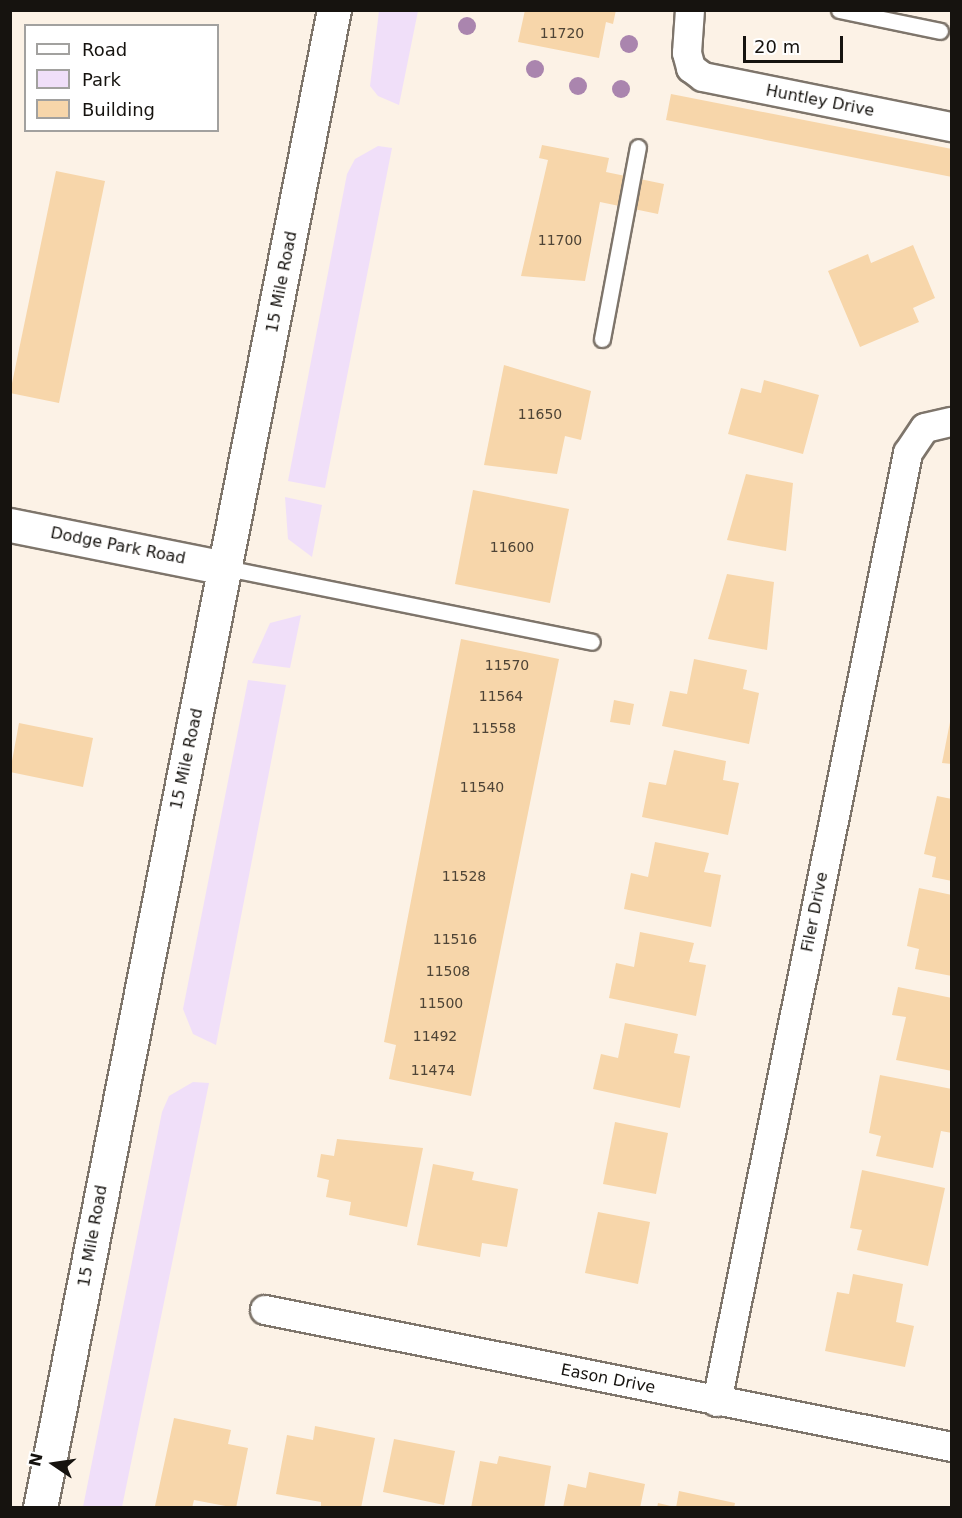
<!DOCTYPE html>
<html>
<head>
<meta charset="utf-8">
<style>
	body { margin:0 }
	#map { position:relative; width:962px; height:1518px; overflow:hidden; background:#fcf2e6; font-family:"DejaVu Sans",sans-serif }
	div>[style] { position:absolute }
	.green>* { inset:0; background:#f0dff9 }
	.building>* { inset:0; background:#f7d6aa }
	.roads { filter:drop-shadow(2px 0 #7e756b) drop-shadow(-2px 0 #7e756b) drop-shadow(0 2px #7e756b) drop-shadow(0 -2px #7e756b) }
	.lane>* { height:15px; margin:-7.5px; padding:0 7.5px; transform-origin:7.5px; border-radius:7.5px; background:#fff }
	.street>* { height:28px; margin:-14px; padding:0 14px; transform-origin:14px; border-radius:14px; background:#fff }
	.secondary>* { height:33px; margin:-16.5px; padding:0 16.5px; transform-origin:16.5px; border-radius:16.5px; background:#fff }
	.trees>* { width:18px; height:18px; margin:-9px; border-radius:50%; background:#aa85ae }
	span { translate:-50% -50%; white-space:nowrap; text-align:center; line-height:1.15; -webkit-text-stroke:4.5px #fff; paint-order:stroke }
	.number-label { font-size:14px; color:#4e4436 }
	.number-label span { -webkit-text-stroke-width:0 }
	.street-label { font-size:16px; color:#16130f }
	.frame { position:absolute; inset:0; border:12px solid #16130f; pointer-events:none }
	.legend { position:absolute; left:24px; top:24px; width:195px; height:108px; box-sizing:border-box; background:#fff; border:2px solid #a2a19f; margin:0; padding:8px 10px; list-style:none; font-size:18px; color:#16130f }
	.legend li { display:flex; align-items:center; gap:12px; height:30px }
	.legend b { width:30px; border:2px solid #a2a19f }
	.north { position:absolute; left:24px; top:1434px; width:60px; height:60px; -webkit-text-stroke:4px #fff; paint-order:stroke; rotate:283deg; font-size:16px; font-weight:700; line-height:24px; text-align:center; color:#16130f }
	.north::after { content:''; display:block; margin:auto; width:21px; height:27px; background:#16130f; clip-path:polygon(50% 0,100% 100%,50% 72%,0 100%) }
	.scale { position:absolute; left:743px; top:36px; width:100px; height:27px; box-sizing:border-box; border:3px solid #16130f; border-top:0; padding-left:8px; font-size:18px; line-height:21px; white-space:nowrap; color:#16130f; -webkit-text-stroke:4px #fff; paint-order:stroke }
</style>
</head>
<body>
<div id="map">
	<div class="green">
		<div style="clip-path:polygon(379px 11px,418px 11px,399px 105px,378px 96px,370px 86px)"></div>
		<div style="clip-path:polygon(378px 146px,392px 148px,325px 488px,288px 481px,347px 174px,355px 159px)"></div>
		<div style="clip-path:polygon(285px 497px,322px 505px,312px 557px,288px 539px)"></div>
		<div style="clip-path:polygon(301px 615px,290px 668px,252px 663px,270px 623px)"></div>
		<div style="clip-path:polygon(248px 680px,286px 685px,216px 1045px,193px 1034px,183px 1009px)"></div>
		<div style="clip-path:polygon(193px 1082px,209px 1083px,122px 1507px,83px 1507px,162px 1112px,169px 1096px)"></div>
	</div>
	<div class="building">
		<div style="clip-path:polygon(525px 10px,616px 10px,613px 24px,606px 22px,599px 58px,518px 42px)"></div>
		<div style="clip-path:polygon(671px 94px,952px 149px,952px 177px,666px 120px)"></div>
		<div style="clip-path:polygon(542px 145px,609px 158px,606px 172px,664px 184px,658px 214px,600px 202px,585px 281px,521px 276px,548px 160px,539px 158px)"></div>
		<div style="clip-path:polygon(56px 171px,105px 181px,59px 403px,10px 393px)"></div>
		<div style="clip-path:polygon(913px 245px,935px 298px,913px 308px,919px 322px,860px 347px,828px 271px,868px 254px,871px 263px)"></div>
		<div style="clip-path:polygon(504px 365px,591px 391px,581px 440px,565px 436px,557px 474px,484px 465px)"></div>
		<div style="clip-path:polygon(764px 380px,819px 395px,803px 454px,728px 434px,741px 388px,761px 393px)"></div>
		<div style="clip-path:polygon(746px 474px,793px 483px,786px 551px,727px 540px)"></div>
		<div style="clip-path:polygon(473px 490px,569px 509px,550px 603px,455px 584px)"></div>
		<div style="clip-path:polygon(727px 574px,774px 582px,767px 650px,708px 639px)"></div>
		<div style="clip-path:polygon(461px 639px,559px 659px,471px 1096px,389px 1079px,396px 1045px,384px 1042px)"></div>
		<div style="clip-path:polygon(694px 659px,747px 670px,743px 689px,759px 693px,749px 744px,662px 726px,670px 691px,687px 694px)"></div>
		<div style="clip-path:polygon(614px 700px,634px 704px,630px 725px,610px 722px)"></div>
		<div style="clip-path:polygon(950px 722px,952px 722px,952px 764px,942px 763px)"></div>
		<div style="clip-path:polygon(19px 723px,93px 738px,83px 787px,10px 772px)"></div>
		<div style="clip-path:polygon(674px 750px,726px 761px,723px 780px,739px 783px,728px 835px,642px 817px,649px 782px,666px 785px)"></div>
		<div style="clip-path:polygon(937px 796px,952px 799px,952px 881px,932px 877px,936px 857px,924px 854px)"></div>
		<div style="clip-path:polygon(655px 842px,709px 853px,704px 872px,721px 875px,711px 927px,624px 909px,631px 873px,648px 877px)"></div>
		<div style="clip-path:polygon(919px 888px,952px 895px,952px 976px,915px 969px,919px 949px,907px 946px)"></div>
		<div style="clip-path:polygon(640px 932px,694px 943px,689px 962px,706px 965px,696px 1016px,609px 998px,616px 963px,634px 967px)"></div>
		<div style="clip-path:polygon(898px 987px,952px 998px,952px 1071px,896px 1060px,906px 1017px,892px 1015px)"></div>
		<div style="clip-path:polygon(625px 1023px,678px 1034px,674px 1053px,690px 1056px,680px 1108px,593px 1089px,601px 1054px,618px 1058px)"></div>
		<div style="clip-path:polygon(880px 1075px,952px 1089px,952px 1133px,941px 1131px,933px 1168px,876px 1156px,881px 1136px,869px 1133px)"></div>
		<div style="clip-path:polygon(615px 1122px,668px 1133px,656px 1194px,603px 1184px)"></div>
		<div style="clip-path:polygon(337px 1139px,423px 1148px,407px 1227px,349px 1215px,351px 1202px,326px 1197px,329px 1180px,317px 1177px,321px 1154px,334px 1156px)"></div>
		<div style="clip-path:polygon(433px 1164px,474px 1172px,472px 1180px,518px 1189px,507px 1247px,482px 1243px,480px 1257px,417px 1245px)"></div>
		<div style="clip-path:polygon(862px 1170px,945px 1188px,928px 1266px,857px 1250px,862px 1230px,850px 1228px)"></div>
		<div style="clip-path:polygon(598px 1212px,650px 1222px,638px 1284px,585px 1273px)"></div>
		<div style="clip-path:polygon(853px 1274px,903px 1284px,896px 1322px,914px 1326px,905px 1367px,825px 1351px,837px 1292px,849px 1294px)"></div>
		<div style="clip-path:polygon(174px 1418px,231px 1430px,228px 1444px,248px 1448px,236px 1508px,194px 1500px,192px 1508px,155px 1506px)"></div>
		<div style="clip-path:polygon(315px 1426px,375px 1438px,361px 1508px,321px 1508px,321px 1502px,276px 1494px,287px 1435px,313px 1440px)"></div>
		<div style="clip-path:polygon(394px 1439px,455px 1451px,444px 1505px,383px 1492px)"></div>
		<div style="clip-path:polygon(499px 1456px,551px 1466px,544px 1508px,471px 1508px,480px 1461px,497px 1464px)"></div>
		<div style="clip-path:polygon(589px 1472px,645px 1484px,640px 1508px,563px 1508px,568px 1484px,586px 1488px)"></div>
		<div style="clip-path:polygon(679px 1491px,735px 1503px,734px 1508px,676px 1508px)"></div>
		<div style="clip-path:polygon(658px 1503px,675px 1507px,675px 1508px,657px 1508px)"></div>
	</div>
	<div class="roads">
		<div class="lane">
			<div style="left:839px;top:10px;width:103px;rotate:11.7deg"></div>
			<div style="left:602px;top:339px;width:195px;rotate:-79.4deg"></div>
			<div style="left:226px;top:568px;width:373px;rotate:11.4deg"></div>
		</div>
		<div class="street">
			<div style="left:690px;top:10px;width:43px;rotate:94deg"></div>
			<div style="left:687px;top:53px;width:16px;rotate:75deg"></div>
			<div style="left:691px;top:68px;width:15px;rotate:37deg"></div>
			<div style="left:703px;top:77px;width:254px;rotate:11.4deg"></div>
			<div style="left:265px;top:1310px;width:701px;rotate:11.28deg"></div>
			<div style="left:717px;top:1402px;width:968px;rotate:-78.62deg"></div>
			<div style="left:908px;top:453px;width:30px;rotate:-56deg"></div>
			<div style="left:925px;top:428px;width:28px;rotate:-13deg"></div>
		</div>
		<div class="secondary">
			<div style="left:10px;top:525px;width:220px;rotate:11.3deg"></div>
			<div style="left:40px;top:1508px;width:1527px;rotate:-78.9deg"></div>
		</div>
	</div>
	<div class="trees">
		<div style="left:467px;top:26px"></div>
		<div style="left:629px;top:44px"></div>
		<div style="left:535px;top:69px"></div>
		<div style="left:578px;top:86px"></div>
		<div style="left:621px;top:89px"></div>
	</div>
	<div class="number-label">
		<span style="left:562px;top:33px">11720</span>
		<span style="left:560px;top:240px">11700</span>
		<span style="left:540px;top:414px">11650</span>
		<span style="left:512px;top:547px">11600</span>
		<span style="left:507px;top:665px">11570</span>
		<span style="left:501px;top:696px">11564</span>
		<span style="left:494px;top:728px">11558</span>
		<span style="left:482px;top:787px">11540</span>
		<span style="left:464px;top:876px">11528</span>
		<span style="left:455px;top:939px">11516</span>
		<span style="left:448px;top:971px">11508</span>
		<span style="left:441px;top:1003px">11500</span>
		<span style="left:435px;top:1036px">11492</span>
		<span style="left:433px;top:1070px">11474</span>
	</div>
	<div class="street-label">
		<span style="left:820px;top:101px;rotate:11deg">Huntley Drive</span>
		<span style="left:282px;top:282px;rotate:-79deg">15 Mile Road</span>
		<span style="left:118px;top:546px;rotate:11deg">Dodge Park Road</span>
		<span style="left:187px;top:759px;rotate:-78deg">15 Mile Road</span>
		<span style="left:815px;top:912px;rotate:-79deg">Filer Drive</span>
		<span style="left:93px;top:1236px;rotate:-80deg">15 Mile Road</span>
		<span style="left:608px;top:1379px;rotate:11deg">Eason Drive</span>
	</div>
	<div class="frame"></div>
	<ul class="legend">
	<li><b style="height:8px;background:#fff"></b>Road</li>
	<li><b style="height:16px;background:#f0dff9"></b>Park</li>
	<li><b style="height:16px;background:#f7d6aa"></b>Building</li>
	</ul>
	<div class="north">N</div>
	<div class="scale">20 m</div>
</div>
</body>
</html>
